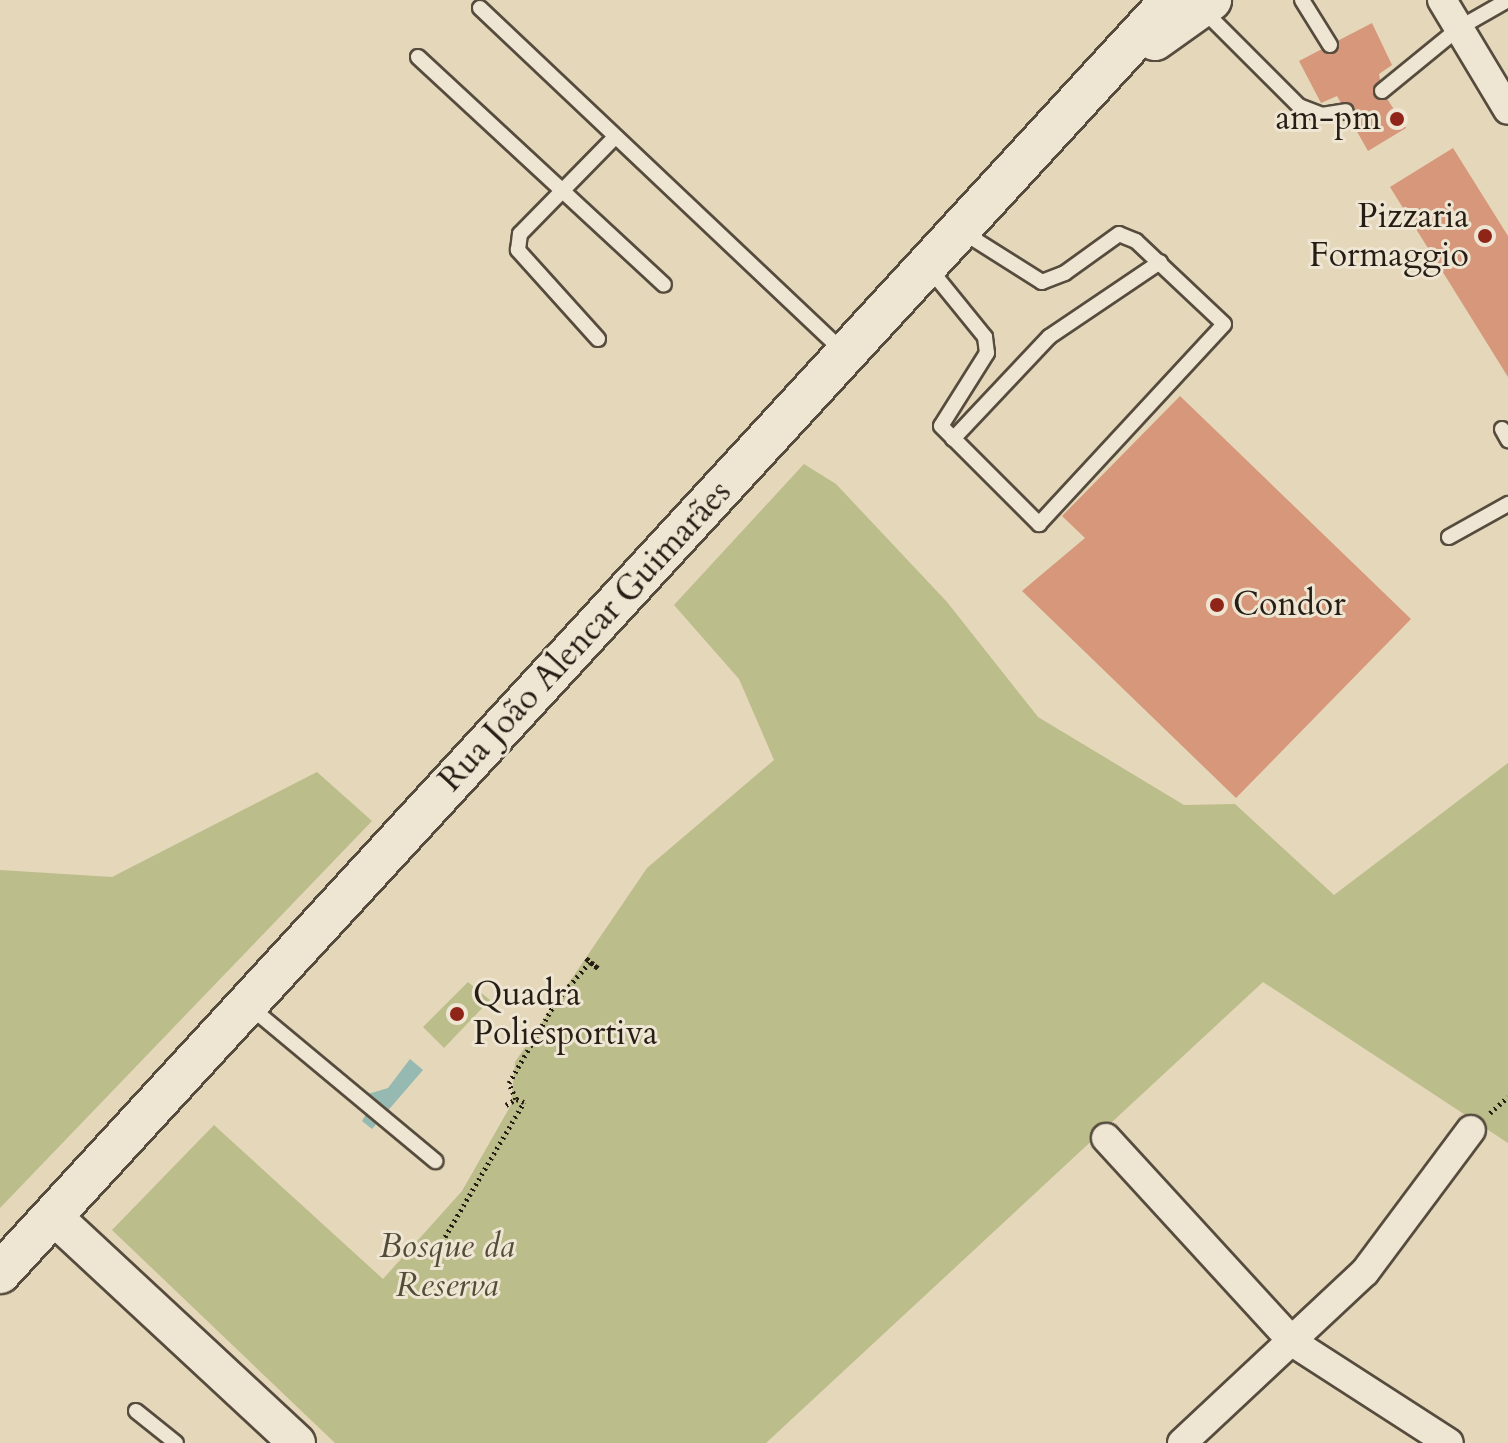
<!DOCTYPE html>
<html>
<head>
<meta charset="utf-8">
<style>
	body { margin:0 }
	#map { position:relative; width:1508px; height:1443px; overflow:hidden; background:#e5d7ba; font-family:Cardo,serif }
	div>[style] { position:absolute }
	.green>* { inset:0; background:#bbbd8b }
	.water>* { inset:0; background:#96b9b1 }
	.building>* { inset:0; background:#d6977a }
	.path>* { height:5px; margin-top:-2.5px; transform-origin:0; background:repeating-linear-gradient(90deg,#261d14 0 2px,transparent 0 6px) }
	.roads { filter:drop-shadow(2px 0 #564c3e) drop-shadow(-2px 0 #564c3e) drop-shadow(0 2px #564c3e) drop-shadow(0 -2px #564c3e) }
	.service>* { height:14px; margin:-7px; padding:0 7px; transform-origin:7px; border-radius:7px; background:#eee5d2 }
	.minor>* { height:28px; margin:-14px; padding:0 14px; transform-origin:14px; border-radius:14px; background:#eee5d2 }
	.tertiary>* { height:36px; margin:-18px; padding:0 18px; transform-origin:18px; border-radius:18px; background:#eee5d2 }
	.secondary>* { height:40px; margin:-20px; padding:0 20px; transform-origin:20px; border-radius:20px; background:#eee5d2 }
	.dots>* { width:22px; height:22px; translate:-50% -50%; box-sizing:border-box; border:4px solid #eee5d2; border-radius:50% }
	span { translate:-50% -50%; white-space:nowrap; text-align:center; line-height:1.15; -webkit-text-stroke:6px #eee5d2; paint-order:stroke }
	.poi-label { font-size:34px; color:#261d14 }
	.right { translate:-100% -50%; text-align:right }
	.left { translate:0 -50%; text-align:left }
	.street-label { font-size:34px; color:#261d14 }
	.park-label { font-size:34px; color:#534d38; font-style:italic }
</style>
</head>
<body>
<div id="map">
	<div class="green">
		<div style="clip-path:polygon(804px 464px,836px 484px,947px 602px,1038px 717px,1184px 805px,1235px 804px,1334px 895px,1508px 763px,1508px 1143px,1263px 982px,766px 1443px,335px 1443px,112px 1230px,214px 1125px,383px 1279px,462px 1191px,511px 1105px,515px 1062px,647px 868px,774px 760px,739px 679px,674px 605px)"></div>
		<div style="clip-path:polygon(317px 772px,372px 821px,0 1208px,0 870px,112px 877px)"></div>
		<div style="clip-path:polygon(468px 982px,490px 1000px,444px 1048px,423px 1027px)"></div>
	</div>
	<div class="water">
		<div style="clip-path:polygon(410px 1059px,423px 1070px,372px 1129px,362px 1121px,366px 1114px,358px 1097px,388px 1088px)"></div>
	</div>
	<div class="building">
		<div style="clip-path:polygon(1372px 23px,1392px 65px,1379px 74px,1382px 91px,1406px 128px,1368px 151px,1337px 96px,1321px 103px,1299px 61px)"></div>
		<div style="clip-path:polygon(1453px 148px,1508px 236px,1508px 377px,1390px 187px)"></div>
		<div style="clip-path:polygon(1180px 396px,1411px 619px,1236px 798px,1022px 591px,1085px 538px,1062px 516px)"></div>
	</div>
	<div class="path">
		<div style="left:506px;top:1105px;width:12px;rotate:-31deg"></div>
		<div style="left:516px;top:1099px;width:17px;rotate:-114deg"></div>
		<div style="left:509px;top:1083px;width:96px;rotate:-60deg"></div>
		<div style="left:557px;top:1000px;width:50px;rotate:-49deg"></div>
		<div style="left:590px;top:962px;width:10px;rotate:37deg"></div>
		<div style="left:598px;top:968px;width:16px;rotate:-140deg"></div>
		<div style="left:586px;top:958px;width:6px;rotate:45deg"></div>
		<div style="left:1490px;top:1113px;width:24px;rotate:-42deg"></div>
		<div style="left:442px;top:1242px;width:162px;rotate:-59.6deg"></div>
		<div style="left:524px;top:1102px;width:9px;rotate:-159deg"></div>
	</div>
	<div class="roads">
		<div class="service">
			<div style="left:1302px;top:0;width:53px;rotate:58.1deg"></div>
			<div style="left:480px;top:8px;width:499px;rotate:43.4deg"></div>
			<div style="left:1203px;top:10px;width:136px;rotate:45deg"></div>
			<div style="left:1299px;top:106px;width:25px;rotate:21deg"></div>
			<div style="left:1322px;top:115px;width:24px;rotate:-9deg"></div>
			<div style="left:418px;top:57px;width:335px;rotate:42.8deg"></div>
			<div style="left:1382px;top:91px;width:99px;rotate:-39.3deg"></div>
			<div style="left:1459px;top:28px;width:56px;rotate:-29.7deg"></div>
			<div style="left:929px;top:268px;width:89px;rotate:50.9deg"></div>
			<div style="left:985px;top:337px;width:16px;rotate:83deg"></div>
			<div style="left:987px;top:353px;width:86px;rotate:122.2deg"></div>
			<div style="left:941px;top:426px;width:139px;rotate:45deg"></div>
			<div style="left:1039px;top:524px;width:272px;rotate:-47.2deg"></div>
			<div style="left:1224px;top:324px;width:121px;rotate:-136.7deg"></div>
			<div style="left:1136px;top:241px;width:18px;rotate:-158deg"></div>
			<div style="left:1119px;top:234px;width:67px;rotate:144.2deg"></div>
			<div style="left:1065px;top:273px;width:25px;rotate:159deg"></div>
			<div style="left:1042px;top:282px;width:93px;rotate:-147.7deg"></div>
			<div style="left:598px;top:339px;width:120px;rotate:-132deg"></div>
			<div style="left:518px;top:250px;width:16px;rotate:-83deg"></div>
			<div style="left:520px;top:234px;width:136px;rotate:-45.6deg"></div>
			<div style="left:1502px;top:429px;width:13px;rotate:61deg"></div>
			<div style="left:953px;top:439px;width:140px;rotate:-46.7deg"></div>
			<div style="left:1049px;top:337px;width:134px;rotate:-34deg"></div>
			<div style="left:1449px;top:537px;width:68px;rotate:-29.2deg"></div>
			<div style="left:248px;top:1005px;width:244px;rotate:39.8deg"></div>
			<div style="left:136px;top:1411px;width:51px;rotate:38.7deg"></div>
		</div>
		<div class="minor">
			<div style="left:1442px;top:0;width:128px;rotate:59deg"></div>
			<div style="left:1106px;top:1138px;width:278px;rotate:47.5deg"></div>
			<div style="left:1294px;top:1343px;width:184px;rotate:32.8deg"></div>
			<div style="left:1182px;top:1443px;width:250px;rotate:-43.1deg"></div>
			<div style="left:1365px;top:1272px;width:177px;rotate:-53.3deg"></div>
		</div>
		<div class="tertiary">
			<div style="left:53px;top:1216px;width:333px;rotate:42.9deg"></div>
		</div>
		<div class="secondary">
			<div style="left:1155px;top:40px;width:69px;rotate:-35.5deg"></div>
			<div style="left:0;top:1273px;width:1730px;rotate:-47.39deg"></div>
		</div>
	</div>
	<div class="dots">
		<div style="left:1397px;top:119px;background:#8f2418"></div>
		<div style="left:1485px;top:236px;background:#8f2418"></div>
		<div style="left:1217px;top:605px;background:#8f2418"></div>
		<div style="left:457px;top:1014px;background:#8f2418"></div>
	</div>
	<div class="poi-label">
		<span class="right" style="left:1381px;top:119px">am-pm</span>
		<span class="right" style="left:1469px;top:236px">Pizzaria<br>Formaggio</span>
		<span class="left" style="left:1233px;top:605px">Condor</span>
		<span class="left" style="left:473px;top:1014px">Quadra<br>Poliesportiva</span>
	</div>
	<div class="street-label">
		<span style="left:585px;top:636px;rotate:-47deg">Rua João Alencar Guimarães</span>
	</div>
	<div class="park-label">
		<span style="left:447px;top:1266px">Bosque da<br>Reserva</span>
	</div>
</div>
</body>
</html>
